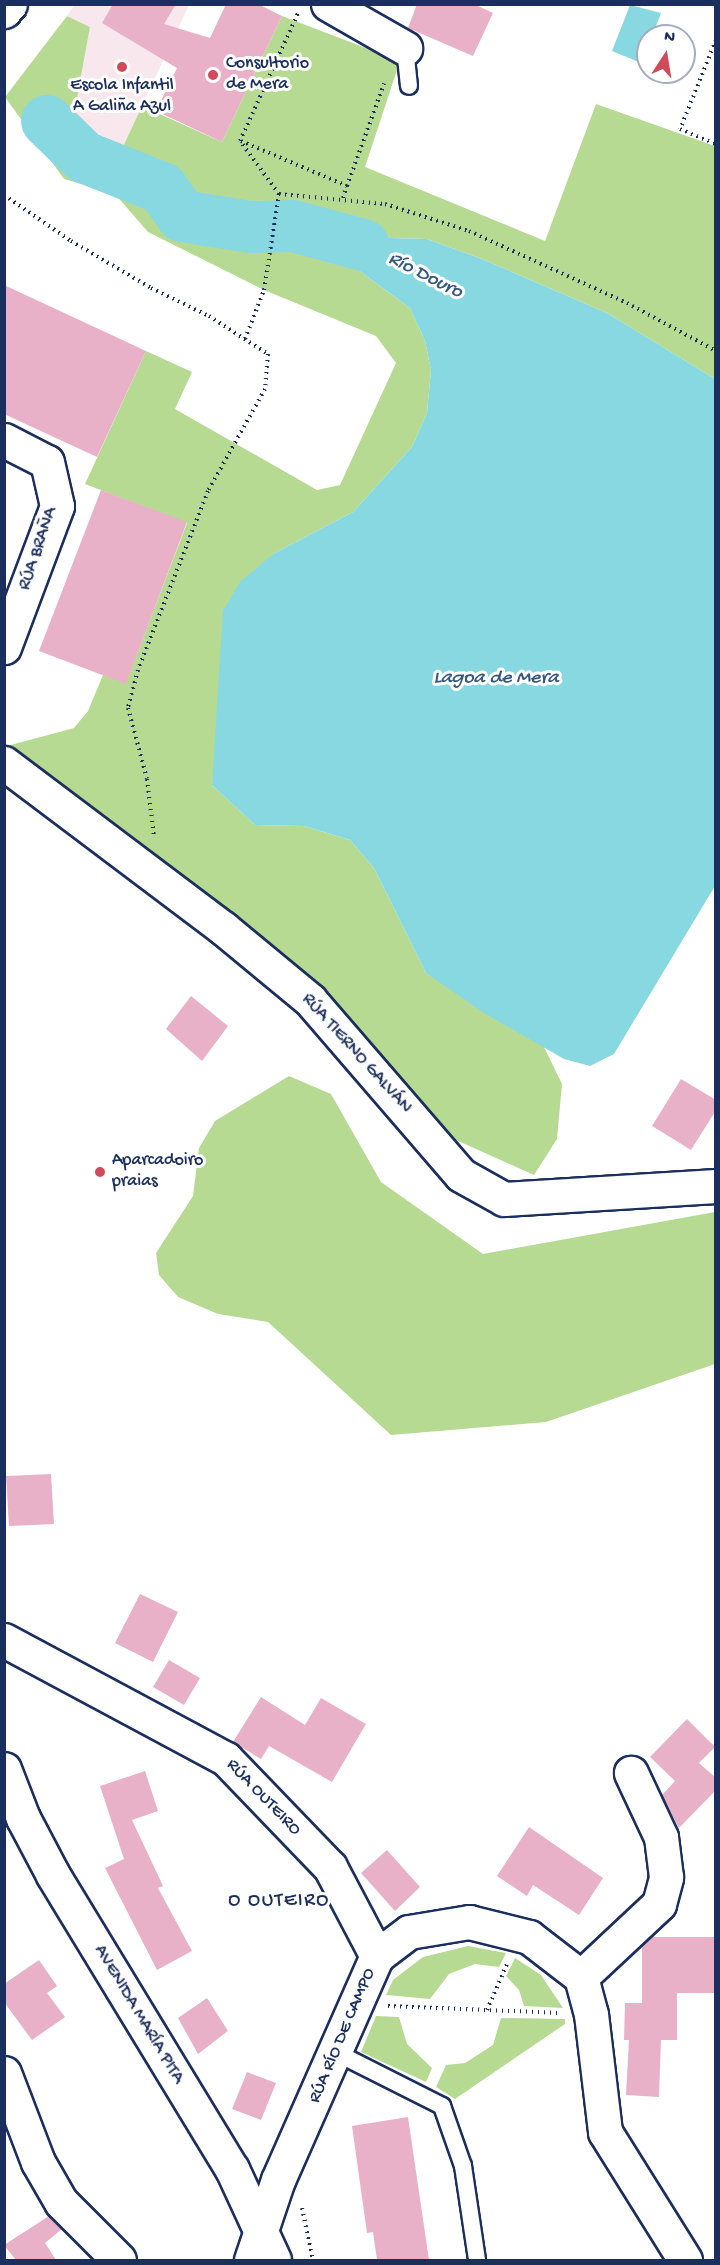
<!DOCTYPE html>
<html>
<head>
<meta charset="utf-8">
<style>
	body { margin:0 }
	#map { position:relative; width:720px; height:2265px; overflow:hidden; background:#fff; font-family:"Gochi Hand",sans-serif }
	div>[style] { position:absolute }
	.built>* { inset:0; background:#f8e8ee }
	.green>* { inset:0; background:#b7da93 }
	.water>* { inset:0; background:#87d8e1 }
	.river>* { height:52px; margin:-26px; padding:0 26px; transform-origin:26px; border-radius:26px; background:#87d8e1 }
	.building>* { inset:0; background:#e8b1c8 }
	.path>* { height:4px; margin-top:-2px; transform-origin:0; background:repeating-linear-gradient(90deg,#1b2f5e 0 1.5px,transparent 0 6px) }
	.roads { filter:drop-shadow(2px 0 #1b2f5e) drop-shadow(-2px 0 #1b2f5e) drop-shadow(0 2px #1b2f5e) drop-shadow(0 -2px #1b2f5e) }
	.service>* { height:16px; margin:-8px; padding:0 8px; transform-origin:8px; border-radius:8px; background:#fff }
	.minor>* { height:33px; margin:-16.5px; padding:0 16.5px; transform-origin:16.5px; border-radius:16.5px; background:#fff }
	.tertiary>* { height:33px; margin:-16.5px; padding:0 16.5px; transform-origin:16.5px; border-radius:16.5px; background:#fff }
	.secondary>* { height:33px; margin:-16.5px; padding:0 16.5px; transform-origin:16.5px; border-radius:16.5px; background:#fff }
	.dots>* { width:16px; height:16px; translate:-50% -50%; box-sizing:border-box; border:3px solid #fff; border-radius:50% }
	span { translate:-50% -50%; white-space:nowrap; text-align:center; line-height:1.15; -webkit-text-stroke:6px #fff; paint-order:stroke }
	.poi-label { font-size:18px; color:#1b2f5e }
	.left { translate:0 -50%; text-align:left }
	.street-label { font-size:18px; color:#1b2f5e }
	.water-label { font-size:20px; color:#36597f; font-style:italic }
	.neighbourhood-label { font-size:20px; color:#1b2f5e; letter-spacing:1.5px }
	.frame { position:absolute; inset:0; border:6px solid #1b2f5e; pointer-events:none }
	.north { position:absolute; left:636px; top:24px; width:60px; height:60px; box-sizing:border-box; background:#fff; border:2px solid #a4acbf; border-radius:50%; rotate:12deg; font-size:16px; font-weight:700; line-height:24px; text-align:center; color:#1b2f5e }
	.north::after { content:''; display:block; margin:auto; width:21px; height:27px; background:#d1495b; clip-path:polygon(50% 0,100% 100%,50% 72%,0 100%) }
</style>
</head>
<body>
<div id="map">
	<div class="built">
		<div style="clip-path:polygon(74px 5px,189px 5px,120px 153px,73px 120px,90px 27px,67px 16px)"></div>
	</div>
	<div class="green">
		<div style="clip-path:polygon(67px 16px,90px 27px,73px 120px,120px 153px,142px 106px,222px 142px,282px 16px,400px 61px,365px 167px,545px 241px,596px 104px,715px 146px,715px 379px,607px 313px,482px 259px,427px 239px,390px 238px,321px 219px,294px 220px,292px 234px,331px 250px,410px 308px,425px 341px,431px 370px,427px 413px,412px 447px,353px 512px,273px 554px,216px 753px,212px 785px,255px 825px,304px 826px,350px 840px,374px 868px,426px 973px,544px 1047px,562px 1084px,557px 1139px,534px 1175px,425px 1126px,265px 942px,126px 831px,7px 746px,74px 728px,88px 711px,103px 675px,126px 683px,187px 523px,85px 484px,146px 351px,192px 372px,175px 409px,317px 490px,340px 485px,396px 363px,376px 336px,264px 290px,148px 232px,115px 194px,64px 179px,5px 97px)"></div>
		<div style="clip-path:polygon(289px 1076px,331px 1094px,381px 1182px,483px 1254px,715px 1212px,715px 1364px,546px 1422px,391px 1435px,268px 1322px,218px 1314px,178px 1297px,159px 1275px,156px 1253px,193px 1196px,199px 1148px,215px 1121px)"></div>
		<div style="clip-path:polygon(468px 1946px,506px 1953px,499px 1967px,475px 1964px,449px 1974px,430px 1999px,386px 1995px,393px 1980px,423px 1957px)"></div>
		<div style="clip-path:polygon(515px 1958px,541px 1975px,563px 2008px,524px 2006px,519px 1990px,506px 1976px)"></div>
		<div style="clip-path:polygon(376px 2016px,399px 2017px,407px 2044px,432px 2068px,426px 2082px,361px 2052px)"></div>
		<div style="clip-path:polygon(501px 2018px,565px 2019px,565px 2024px,455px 2099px,436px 2087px,446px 2065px,465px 2063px,493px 2045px)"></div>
	</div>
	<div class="water">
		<div style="clip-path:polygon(630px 5px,661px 13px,652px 36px,648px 36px,641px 63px,612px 51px)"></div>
		<div style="clip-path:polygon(320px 219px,390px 238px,427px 239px,482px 259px,607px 313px,715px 379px,715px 886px,614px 1054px,590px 1066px,564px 1059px,484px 1013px,426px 973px,374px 868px,350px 840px,304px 826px,255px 825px,212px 785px,223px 611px,240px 582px,273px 554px,353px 512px,412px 447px,427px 413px,431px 370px,425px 341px,410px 308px,331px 250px,292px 234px,294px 220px)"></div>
	</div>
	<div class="river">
		<div style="left:47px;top:121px;width:52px;rotate:44.2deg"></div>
		<div style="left:84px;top:157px;width:84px;rotate:21.7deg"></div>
		<div style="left:162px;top:188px;width:34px;rotate:54deg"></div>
		<div style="left:182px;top:216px;width:70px;rotate:9.1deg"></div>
		<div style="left:251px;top:227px;width:42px;rotate:-1.4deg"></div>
		<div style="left:293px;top:226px;width:73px;rotate:15.2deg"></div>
	</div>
	<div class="building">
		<div style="clip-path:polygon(113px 4px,176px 4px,164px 24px,210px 38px,226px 4px,258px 4px,282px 16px,222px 142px,156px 111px,177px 68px,102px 23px)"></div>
		<div style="clip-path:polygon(417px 4px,474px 4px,493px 13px,473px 56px,408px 28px)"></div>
		<div style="clip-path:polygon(4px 285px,146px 351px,97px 457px,4px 414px)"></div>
		<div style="clip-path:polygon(101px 490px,187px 522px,126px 684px,39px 651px)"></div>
		<div style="clip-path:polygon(191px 996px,228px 1026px,202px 1061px,166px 1029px)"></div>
		<div style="clip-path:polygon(681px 1079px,716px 1100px,716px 1110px,691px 1150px,652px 1126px)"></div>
		<div style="clip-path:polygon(51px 1474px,54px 1524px,9px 1526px,6px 1476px)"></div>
		<div style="clip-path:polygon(140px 1594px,178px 1612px,153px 1662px,115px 1643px)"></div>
		<div style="clip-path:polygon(169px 1660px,200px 1678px,184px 1705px,153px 1687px)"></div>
		<div style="clip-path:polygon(261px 1697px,305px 1725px,321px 1698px,366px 1724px,332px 1782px,269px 1746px,261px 1759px,233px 1742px)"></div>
		<div style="clip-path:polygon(687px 1719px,715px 1747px,699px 1763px,716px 1778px,716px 1790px,679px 1828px,662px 1795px,675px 1781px,650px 1757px)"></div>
		<div style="clip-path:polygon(145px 1771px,158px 1811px,132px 1820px,163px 1886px,158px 1888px,192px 1951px,157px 1970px,105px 1868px,124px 1859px,100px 1786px)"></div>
		<div style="clip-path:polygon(529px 1827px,603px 1878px,579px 1915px,533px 1885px,527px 1896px,497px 1876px)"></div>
		<div style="clip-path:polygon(387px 1850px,420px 1887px,395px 1911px,361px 1873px)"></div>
		<div style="clip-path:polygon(651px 1937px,714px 1937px,715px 1993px,677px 1993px,677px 2040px,661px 2040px,659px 2097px,626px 2095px,629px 2040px,624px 2040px,625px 2003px,642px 2003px,642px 1945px)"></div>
		<div style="clip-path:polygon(39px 1960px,57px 1986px,47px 1993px,65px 2017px,32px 2040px,4px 2002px,4px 1984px)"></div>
		<div style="clip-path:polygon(207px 1998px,228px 2031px,198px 2054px,178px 2018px)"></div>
		<div style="clip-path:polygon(247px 2072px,276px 2083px,261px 2120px,232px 2109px)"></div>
		<div style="clip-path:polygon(408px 2117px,429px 2260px,377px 2260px,373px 2232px,367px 2233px,352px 2126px)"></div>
		<div style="clip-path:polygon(49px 2216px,62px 2229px,45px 2243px,56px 2260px,16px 2260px,4px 2245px)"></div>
	</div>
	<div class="path">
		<div style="left:716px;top:40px;width:96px;rotate:112deg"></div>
		<div style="left:680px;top:129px;width:39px;rotate:23deg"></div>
		<div style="left:241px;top:141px;width:115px;rotate:23deg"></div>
		<div style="left:347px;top:186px;width:109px;rotate:-70.1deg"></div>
		<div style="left:279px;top:194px;width:106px;rotate:5.4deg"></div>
		<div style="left:385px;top:204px;width:88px;rotate:17.8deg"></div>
		<div style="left:469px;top:231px;width:174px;rotate:24.5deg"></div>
		<div style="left:627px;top:303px;width:101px;rotate:28.3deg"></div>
		<div style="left:4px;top:195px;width:81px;rotate:34.5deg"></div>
		<div style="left:71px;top:241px;width:93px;rotate:30.4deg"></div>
		<div style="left:151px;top:288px;width:64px;rotate:25.8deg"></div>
		<div style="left:209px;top:316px;width:70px;rotate:32.8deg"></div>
		<div style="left:268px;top:354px;width:35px;rotate:95deg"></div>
		<div style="left:265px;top:389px;width:117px;rotate:119.2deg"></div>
		<div style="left:208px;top:491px;width:192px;rotate:111.4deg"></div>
		<div style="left:138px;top:670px;width:39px;rotate:105deg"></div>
		<div style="left:128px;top:708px;width:73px;rotate:75deg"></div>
		<div style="left:147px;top:779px;width:58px;rotate:83.1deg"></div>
		<div style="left:343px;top:198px;width:13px;rotate:-72deg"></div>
		<div style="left:245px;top:339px;width:53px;rotate:-68.8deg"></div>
		<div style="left:264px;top:290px;width:97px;rotate:-81.1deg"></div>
		<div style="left:279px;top:194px;width:66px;rotate:-126.3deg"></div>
		<div style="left:240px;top:141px;width:141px;rotate:-65.6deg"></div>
		<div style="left:388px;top:2006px;width:172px;rotate:2.3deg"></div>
		<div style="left:487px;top:2010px;width:50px;rotate:-66.5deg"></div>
		<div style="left:302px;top:2208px;width:53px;rotate:78.1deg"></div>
	</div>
	<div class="roads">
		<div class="service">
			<div style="left:405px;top:48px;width:38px;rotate:84deg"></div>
			<div style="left:337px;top:2053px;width:118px;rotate:26.8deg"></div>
			<div style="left:442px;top:2106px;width:64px;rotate:70.7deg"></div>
			<div style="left:463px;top:2166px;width:95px;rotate:81.5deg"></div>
		</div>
		<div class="minor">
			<div style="left:328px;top:4px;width:89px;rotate:29.7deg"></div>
			<div style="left:4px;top:440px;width:48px;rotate:27.1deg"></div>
			<div style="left:47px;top:462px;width:45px;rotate:77.2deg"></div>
			<div style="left:57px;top:506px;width:151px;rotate:110.6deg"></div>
			<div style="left:4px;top:1640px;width:252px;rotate:28.2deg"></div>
			<div style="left:226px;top:1759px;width:150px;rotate:46.1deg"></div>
			<div style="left:330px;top:1867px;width:101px;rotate:62.2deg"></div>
			<div style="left:581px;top:1977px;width:107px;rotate:-43.1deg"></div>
			<div style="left:659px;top:1904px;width:28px;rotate:-75deg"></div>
			<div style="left:666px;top:1877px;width:40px;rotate:-97.1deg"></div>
			<div style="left:661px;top:1837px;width:71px;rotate:-115.1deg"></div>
			<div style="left:4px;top:2073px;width:95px;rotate:69.1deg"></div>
			<div style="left:38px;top:2162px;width:46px;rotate:60.1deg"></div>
			<div style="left:61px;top:2202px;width:82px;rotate:45deg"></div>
			<div style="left:251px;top:2260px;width:84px;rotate:-71.4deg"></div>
			<div style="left:278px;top:2180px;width:245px;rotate:-66.2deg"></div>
			<div style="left:377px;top:1956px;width:40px;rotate:-37deg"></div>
			<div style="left:409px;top:1932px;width:61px;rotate:-9.5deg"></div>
			<div style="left:469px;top:1922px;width:62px;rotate:14deg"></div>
			<div style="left:529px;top:1937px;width:66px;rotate:37.6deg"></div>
			<div style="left:581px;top:1977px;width:38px;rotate:75deg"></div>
			<div style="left:591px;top:2014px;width:119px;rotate:83.2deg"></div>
			<div style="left:605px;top:2132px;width:151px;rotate:58deg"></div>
		</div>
		<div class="tertiary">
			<div style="left:4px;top:763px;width:274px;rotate:37deg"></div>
			<div style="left:223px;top:928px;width:113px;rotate:39.6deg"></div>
			<div style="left:310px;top:1000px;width:231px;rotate:49.2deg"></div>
			<div style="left:461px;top:1175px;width:49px;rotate:29.2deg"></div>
			<div style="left:504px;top:1199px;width:212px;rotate:-3.5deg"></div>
		</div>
		<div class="secondary">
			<div style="left:4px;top:11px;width:9px;rotate:-49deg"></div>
			<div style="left:4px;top:1769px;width:53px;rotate:68.8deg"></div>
			<div style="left:23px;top:1818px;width:64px;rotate:62.2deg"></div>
			<div style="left:53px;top:1875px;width:344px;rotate:58.7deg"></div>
			<div style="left:232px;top:2169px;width:100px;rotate:65.2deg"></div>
		</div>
	</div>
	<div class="dots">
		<div style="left:122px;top:67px;background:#d1495b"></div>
		<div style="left:213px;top:75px;background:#d1495b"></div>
		<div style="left:100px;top:1172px;background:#d1495b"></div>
	</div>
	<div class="poi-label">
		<span class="left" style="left:226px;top:75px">Consultorio<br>de Mera</span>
		<span style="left:122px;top:97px">Escola Infantil<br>A Galiña Azul</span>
		<span class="left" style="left:112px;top:1172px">Aparcadoiro<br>praias</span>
	</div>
	<div class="street-label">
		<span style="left:39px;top:549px;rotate:-71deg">RÚA BRAÑA</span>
		<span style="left:356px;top:1054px;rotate:48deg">RÚA TIERNO GALVÁN</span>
		<span style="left:263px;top:1798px;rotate:46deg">RÚA OUTEIRO</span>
		<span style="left:138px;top:2015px;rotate:59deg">AVENIDA MARÍA PITA</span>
		<span style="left:343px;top:2036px;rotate:-67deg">RÚA RÍO DE CAMPO</span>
	</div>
	<div class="water-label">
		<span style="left:425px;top:276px;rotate:27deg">Río Douro</span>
		<span style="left:496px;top:678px">Lagoa de Mera</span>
	</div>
	<div class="neighbourhood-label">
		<span style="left:279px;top:1901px">O OUTEIRO</span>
	</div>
	<div class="frame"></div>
	<div class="north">N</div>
</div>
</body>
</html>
